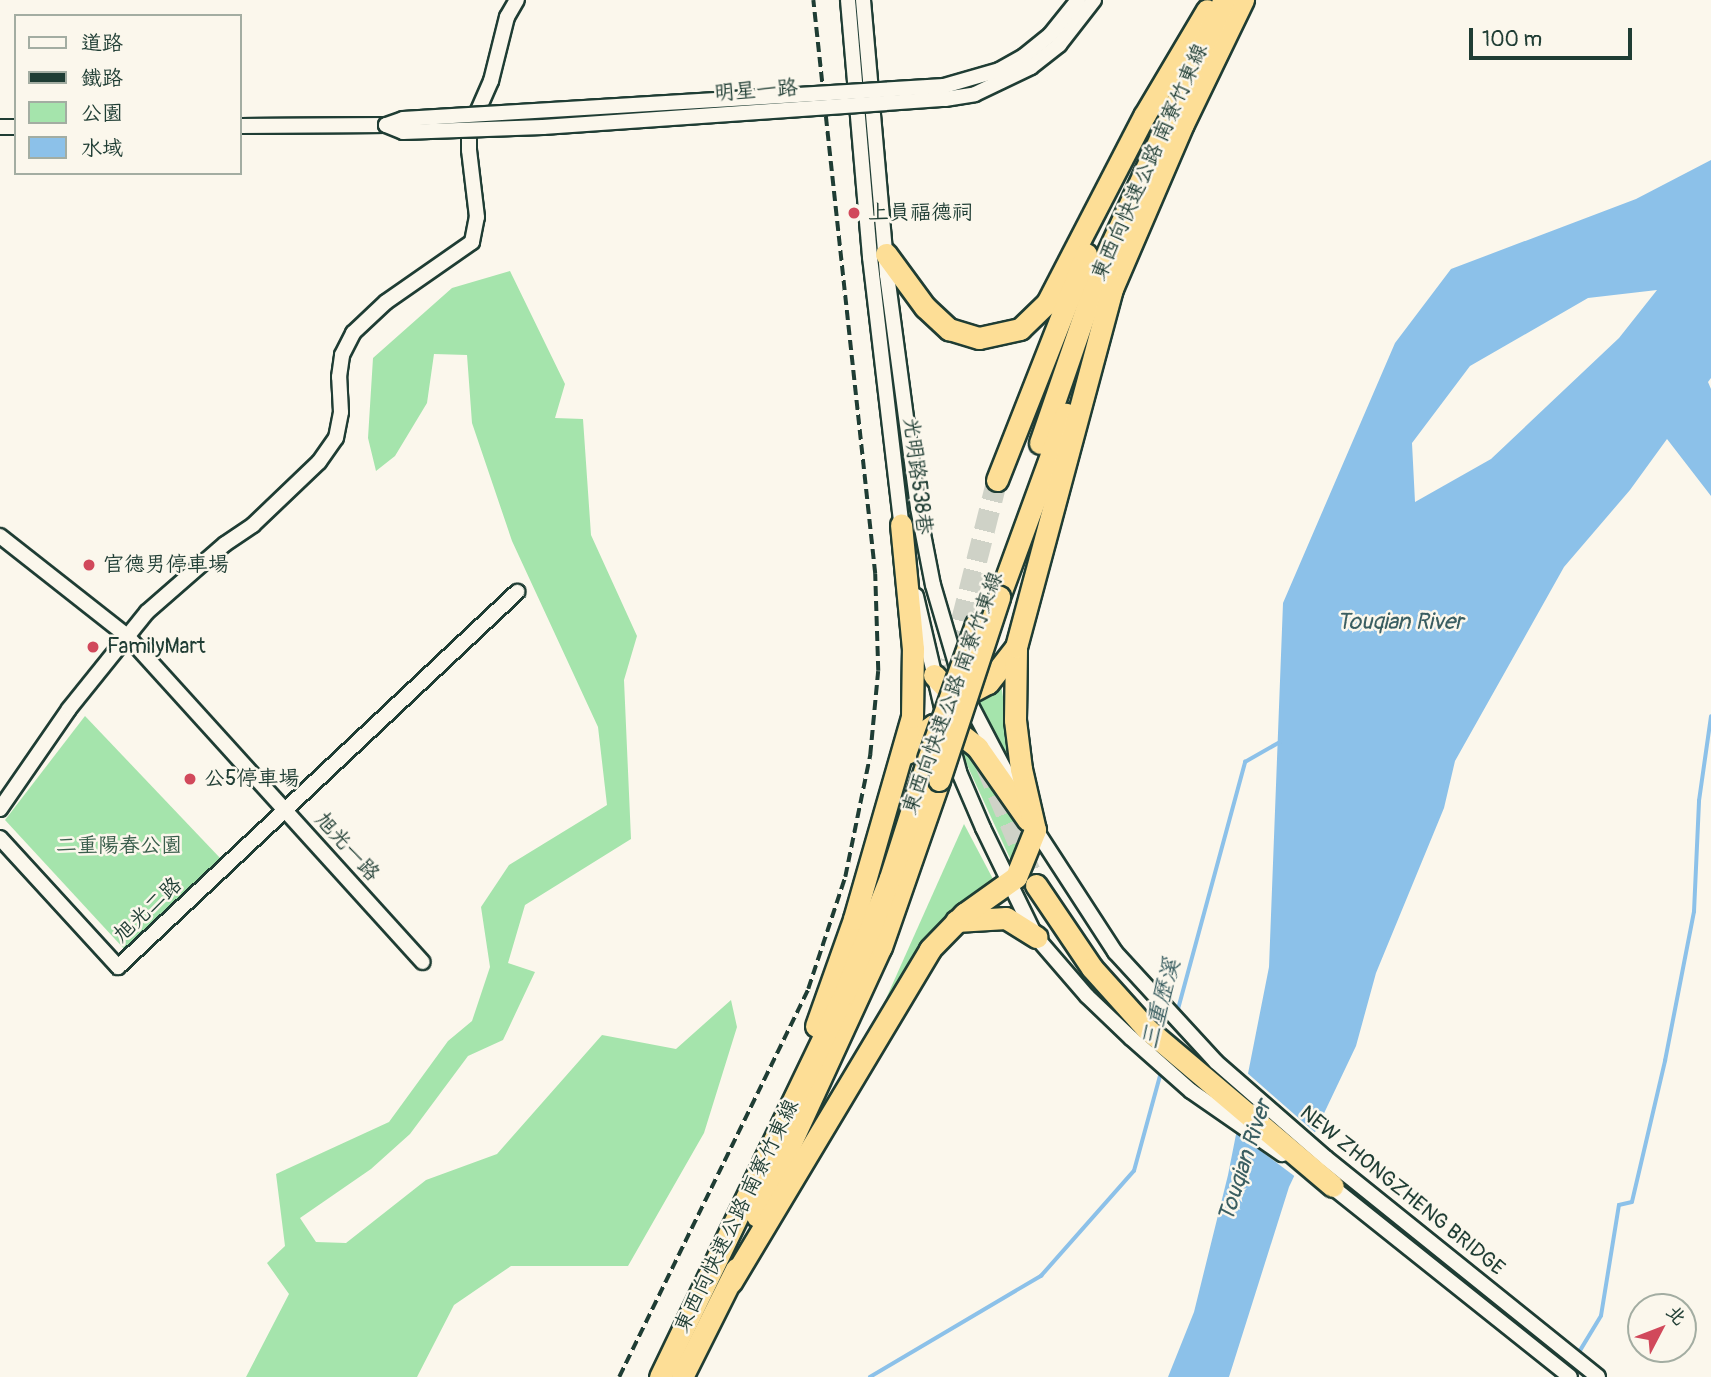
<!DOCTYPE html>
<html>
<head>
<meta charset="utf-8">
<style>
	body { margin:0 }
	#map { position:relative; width:1711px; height:1377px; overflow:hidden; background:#fbf7ec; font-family:Pangolin,"LXGW WenKai TC",sans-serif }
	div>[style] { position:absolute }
	.green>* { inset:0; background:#a5e4ac }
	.water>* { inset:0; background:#8cc1e9 }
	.pier>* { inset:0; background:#fbf7ec }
	.stream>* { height:3.5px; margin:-1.75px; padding:0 1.75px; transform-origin:1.75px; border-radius:1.75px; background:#8cc1e9 }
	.highway-tunnel>* { height:21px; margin-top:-10.5px; transform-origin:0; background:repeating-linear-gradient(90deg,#cfd2c7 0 21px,transparent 0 31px) }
	.roads { filter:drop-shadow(2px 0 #1f3d34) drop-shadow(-2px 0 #1f3d34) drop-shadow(0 2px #1f3d34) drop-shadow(0 -2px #1f3d34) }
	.minor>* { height:14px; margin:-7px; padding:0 7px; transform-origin:7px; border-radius:7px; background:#fbf7ec }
	.highway>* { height:21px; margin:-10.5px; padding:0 10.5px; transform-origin:10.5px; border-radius:10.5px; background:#fdde96 }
	.rail>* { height:3.5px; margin-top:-1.75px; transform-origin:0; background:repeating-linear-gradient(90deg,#1f3d34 0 10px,transparent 0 15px) }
	.bridges { filter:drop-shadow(2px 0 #1f3d34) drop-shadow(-2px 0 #1f3d34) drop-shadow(0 2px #1f3d34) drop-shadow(0 -2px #1f3d34) }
	.minor-bridge>* { height:14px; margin:-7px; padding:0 7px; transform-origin:7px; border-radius:7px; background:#fbf7ec }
	.highway-bridge>* { height:21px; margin:-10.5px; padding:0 10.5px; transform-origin:10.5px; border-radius:10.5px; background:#fdde96 }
	.dots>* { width:19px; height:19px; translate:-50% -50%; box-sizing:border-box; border:4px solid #fbf7ec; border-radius:50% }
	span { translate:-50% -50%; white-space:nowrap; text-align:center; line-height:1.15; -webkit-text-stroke:5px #fbf7ec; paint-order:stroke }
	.street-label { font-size:21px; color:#1f3d34 }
	.poi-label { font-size:21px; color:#1f3d34 }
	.left { translate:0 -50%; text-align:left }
	.park-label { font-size:21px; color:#3a5e4c }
	.water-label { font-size:23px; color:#3a5e61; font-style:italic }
	.legend { position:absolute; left:14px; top:14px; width:228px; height:161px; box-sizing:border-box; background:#fbf7ec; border:2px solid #a3ada2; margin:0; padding:9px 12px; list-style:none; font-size:21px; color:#1f3d34 }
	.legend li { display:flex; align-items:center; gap:14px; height:35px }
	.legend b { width:35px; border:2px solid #a3ada2 }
	.north { position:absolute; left:1627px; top:1293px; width:70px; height:70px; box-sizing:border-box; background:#fbf7ec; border:2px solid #a3ada2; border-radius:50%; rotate:48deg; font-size:19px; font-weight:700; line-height:28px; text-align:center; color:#1f3d34 }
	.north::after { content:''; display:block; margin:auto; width:24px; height:32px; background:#d1495b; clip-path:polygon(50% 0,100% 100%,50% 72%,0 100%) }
	.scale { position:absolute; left:1469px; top:28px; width:163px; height:32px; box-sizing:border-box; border:4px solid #1f3d34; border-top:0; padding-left:9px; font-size:21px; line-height:24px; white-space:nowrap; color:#1f3d34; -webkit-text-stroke:5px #fbf7ec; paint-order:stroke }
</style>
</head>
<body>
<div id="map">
	<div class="green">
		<div style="clip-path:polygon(510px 271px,565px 384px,555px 418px,583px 419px,591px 535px,637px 636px,624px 680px,631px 839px,525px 905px,508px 963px,535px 972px,503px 1040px,468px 1056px,410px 1134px,371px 1169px,300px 1218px,316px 1242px,346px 1243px,426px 1180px,497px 1154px,602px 1035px,676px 1049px,731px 1000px,737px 1027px,704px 1133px,628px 1266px,511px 1266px,454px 1305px,417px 1377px,246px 1377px,289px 1294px,267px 1263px,285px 1246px,276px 1174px,389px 1122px,448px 1041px,472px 1021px,490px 967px,481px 907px,509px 865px,607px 805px,598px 727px,512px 541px,472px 423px,467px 355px,434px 354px,427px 403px,395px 456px,376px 471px,368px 438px,373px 358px,452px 288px)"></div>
		<div style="clip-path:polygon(1001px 684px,1014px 768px,976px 701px)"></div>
		<div style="clip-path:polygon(85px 716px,221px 859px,126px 951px,5px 820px)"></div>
		<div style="clip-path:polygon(951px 730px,975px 755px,1025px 832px,1013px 865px)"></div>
		<div style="clip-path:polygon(964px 824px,994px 881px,872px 1030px)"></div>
	</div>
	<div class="water">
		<div style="clip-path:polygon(evenodd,1711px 160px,1711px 378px,1708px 382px,1711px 389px,1711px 496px,1667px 439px,1630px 490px,1564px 567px,1455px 761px,1444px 808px,1376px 973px,1356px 1046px,1289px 1187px,1229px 1377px,1168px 1377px,1194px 1312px,1228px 1175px,1269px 967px,1283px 603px,1395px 343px,1451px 269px,1636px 199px,1711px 160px,1657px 290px,1619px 338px,1491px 459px,1415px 502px,1412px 443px,1470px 366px,1588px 298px,1657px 290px)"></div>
	</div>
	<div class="pier">
		<div style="clip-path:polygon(1245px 1071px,1318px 1135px,1297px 1178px,1233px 1130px)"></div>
	</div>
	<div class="stream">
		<div style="left:1177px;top:1013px;width:260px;rotate:-74.8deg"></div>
		<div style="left:1245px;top:762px;width:40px;rotate:-29.7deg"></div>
		<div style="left:1578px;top:1354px;width:44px;rotate:-58.8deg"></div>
		<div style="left:1601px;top:1316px;width:112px;rotate:-80.8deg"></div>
		<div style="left:1619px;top:1205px;width:13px;rotate:-13deg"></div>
		<div style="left:1632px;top:1202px;width:145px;rotate:-76.8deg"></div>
		<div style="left:1665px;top:1061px;width:152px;rotate:-79deg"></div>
		<div style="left:1694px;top:912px;width:111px;rotate:-87.4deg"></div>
		<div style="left:1699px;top:801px;width:85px;rotate:-81.9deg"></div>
		<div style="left:870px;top:1377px;width:199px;rotate:-30.6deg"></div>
		<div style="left:1041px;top:1276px;width:140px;rotate:-48.5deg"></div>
		<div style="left:1134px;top:1171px;width:103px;rotate:-74.7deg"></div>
	</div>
	<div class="highway-tunnel">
		<div style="left:997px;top:480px;width:188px;rotate:104.2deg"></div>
		<div style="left:951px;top:662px;width:109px;rotate:71.2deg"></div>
		<div style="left:986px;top:765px;width:130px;rotate:67.4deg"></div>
	</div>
	<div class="roads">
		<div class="minor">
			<div style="left:848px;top:0;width:258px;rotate:85.1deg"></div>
			<div style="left:870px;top:257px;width:276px;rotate:83.3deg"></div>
			<div style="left:863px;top:0;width:276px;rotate:85deg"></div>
			<div style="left:887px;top:275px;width:235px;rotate:82.4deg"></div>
			<div style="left:918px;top:508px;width:78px;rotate:79deg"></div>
			<div style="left:933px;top:585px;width:93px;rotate:73.7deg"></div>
			<div style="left:240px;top:126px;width:146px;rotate:-0.4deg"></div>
			<div style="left:0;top:127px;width:16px"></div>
			<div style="left:0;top:536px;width:162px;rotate:38.2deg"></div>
			<div style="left:127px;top:636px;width:440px;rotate:47.8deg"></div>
			<div style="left:916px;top:596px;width:123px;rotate:76.9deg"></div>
			<div style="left:965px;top:694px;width:95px;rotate:62.4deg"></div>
			<div style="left:952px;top:745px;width:28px;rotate:75deg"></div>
			<div style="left:959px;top:772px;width:61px;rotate:66.8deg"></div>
			<div style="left:983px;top:828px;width:121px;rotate:64.1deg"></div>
			<div style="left:1036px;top:937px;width:78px;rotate:49.2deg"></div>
			<div style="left:1087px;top:996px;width:61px;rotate:43.7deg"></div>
			<div style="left:1131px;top:1038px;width:80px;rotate:41.5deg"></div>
			<div style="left:1191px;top:1091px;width:111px;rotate:34.7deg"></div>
			<div style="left:0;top:809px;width:121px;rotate:-55.4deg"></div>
			<div style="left:69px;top:709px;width:124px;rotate:-51.2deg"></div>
			<div style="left:147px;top:612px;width:103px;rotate:-41.1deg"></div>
			<div style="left:225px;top:544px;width:34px;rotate:-34deg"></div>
			<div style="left:253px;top:525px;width:91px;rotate:-43.7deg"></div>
			<div style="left:319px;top:462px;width:29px;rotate:-55deg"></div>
			<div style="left:336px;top:438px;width:26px;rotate:-79deg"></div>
			<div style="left:341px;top:412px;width:35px;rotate:-93deg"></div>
			<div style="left:339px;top:377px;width:22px;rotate:-82deg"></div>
			<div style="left:342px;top:355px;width:25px;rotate:-63deg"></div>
			<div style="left:353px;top:333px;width:45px;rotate:-43.2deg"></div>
			<div style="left:386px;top:302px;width:105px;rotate:-34.9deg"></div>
			<div style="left:472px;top:242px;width:25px;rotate:-79deg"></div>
			<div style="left:477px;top:217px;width:67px;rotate:-96.8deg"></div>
			<div style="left:469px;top:150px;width:19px;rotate:-90deg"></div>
			<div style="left:469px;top:131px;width:55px;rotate:-66.3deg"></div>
			<div style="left:491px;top:81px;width:66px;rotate:-76deg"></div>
			<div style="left:507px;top:17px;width:20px;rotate:-60deg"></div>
			<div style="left:1032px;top:824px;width:153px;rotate:57deg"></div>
			<div style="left:1115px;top:952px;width:149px;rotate:47.4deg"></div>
			<div style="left:1216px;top:1062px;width:146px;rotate:41.1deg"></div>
			<div style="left:1326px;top:1158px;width:349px;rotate:38.8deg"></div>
			<div style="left:0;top:838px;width:175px;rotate:47.5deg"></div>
			<div style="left:118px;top:967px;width:548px;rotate:-43.22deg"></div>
			<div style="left:1326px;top:1182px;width:312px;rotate:38.6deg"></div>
		</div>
		<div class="highway">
			<div style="left:886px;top:254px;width:66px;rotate:53.7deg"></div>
			<div style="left:925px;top:307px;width:33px;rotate:43deg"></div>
			<div style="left:949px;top:329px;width:31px;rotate:17deg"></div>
			<div style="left:979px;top:338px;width:42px;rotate:-12.4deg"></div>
			<div style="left:1020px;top:329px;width:37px;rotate:-44deg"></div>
			<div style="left:1047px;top:303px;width:211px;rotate:-62.6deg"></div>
			<div style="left:1144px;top:116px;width:123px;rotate:-59.3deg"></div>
			<div style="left:1108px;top:298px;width:189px;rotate:-66.7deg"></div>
			<div style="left:1183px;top:124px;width:138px;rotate:-64.2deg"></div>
			<div style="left:1040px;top:443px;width:184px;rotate:-71deg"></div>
			<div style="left:1100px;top:269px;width:296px;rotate:-65.3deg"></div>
			<div style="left:997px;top:480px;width:243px;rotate:-68.5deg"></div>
			<div style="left:999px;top:597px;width:195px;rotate:-69.9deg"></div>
			<div style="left:934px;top:675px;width:25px;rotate:47deg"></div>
			<div style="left:951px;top:693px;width:14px;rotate:8deg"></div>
			<div style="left:965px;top:695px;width:26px;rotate:-28deg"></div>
			<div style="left:988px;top:683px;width:46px;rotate:-52.1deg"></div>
			<div style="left:907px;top:753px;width:20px;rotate:-57deg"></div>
			<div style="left:918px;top:736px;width:19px;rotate:-35deg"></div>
			<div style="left:934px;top:725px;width:11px;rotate:-15deg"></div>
			<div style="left:945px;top:722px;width:41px;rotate:38deg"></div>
			<div style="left:977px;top:747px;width:89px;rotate:55.1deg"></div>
			<div style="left:1036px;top:885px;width:100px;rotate:56deg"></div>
			<div style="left:1092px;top:968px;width:82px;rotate:48deg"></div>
			<div style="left:1147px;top:1029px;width:243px;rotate:40.2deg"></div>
			<div style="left:956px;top:921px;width:50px;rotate:-3.4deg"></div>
			<div style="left:1006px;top:918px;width:36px;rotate:32deg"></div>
			<div style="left:816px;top:1026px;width:114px;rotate:-70.4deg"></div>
			<div style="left:854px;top:919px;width:210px;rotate:-74deg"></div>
			<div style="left:912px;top:717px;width:68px;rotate:-89.2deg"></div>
			<div style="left:913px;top:649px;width:125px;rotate:-95.5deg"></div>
			<div style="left:757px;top:1216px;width:296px;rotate:-65.3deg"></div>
			<div style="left:881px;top:947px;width:177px;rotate:-70.8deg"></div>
			<div style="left:731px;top:1282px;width:388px;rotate:-59.1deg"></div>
			<div style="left:930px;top:949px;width:49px;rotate:-45.8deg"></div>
			<div style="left:964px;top:914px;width:64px;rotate:-35.4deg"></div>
			<div style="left:1016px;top:877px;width:51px;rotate:-68deg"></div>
			<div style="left:1035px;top:830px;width:63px;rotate:-102.9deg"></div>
			<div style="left:1021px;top:769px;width:49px;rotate:-97deg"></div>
			<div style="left:1015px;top:720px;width:73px;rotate:-89.2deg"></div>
			<div style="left:1016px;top:647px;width:374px;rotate:-75deg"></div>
			<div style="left:660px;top:1377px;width:425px;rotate:-64.3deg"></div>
			<div style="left:844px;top:994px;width:125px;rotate:-68.4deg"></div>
			<div style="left:890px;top:878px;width:125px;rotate:-72.3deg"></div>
			<div style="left:682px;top:1377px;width:121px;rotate:-63.4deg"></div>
		</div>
	</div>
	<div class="rail">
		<div style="left:619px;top:1377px;width:432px;rotate:-64deg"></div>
		<div style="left:808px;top:989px;width:118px;rotate:-71.7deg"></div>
		<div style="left:845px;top:877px;width:125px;rotate:-78.4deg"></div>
		<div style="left:870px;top:755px;width:84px;rotate:-84.6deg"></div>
		<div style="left:878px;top:671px;width:97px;rotate:-91.8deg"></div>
		<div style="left:875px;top:574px;width:577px;rotate:-96.16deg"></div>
	</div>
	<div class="bridges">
		<div class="minor-bridge">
			<div style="left:386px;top:125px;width:18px;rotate:22deg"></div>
			<div style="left:403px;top:132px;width:140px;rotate:-2deg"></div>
			<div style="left:543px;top:127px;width:403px;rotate:-4deg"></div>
			<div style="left:945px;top:99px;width:30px;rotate:-9deg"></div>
			<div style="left:975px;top:94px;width:62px;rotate:-25.7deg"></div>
			<div style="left:1031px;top:67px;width:36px;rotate:-38deg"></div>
			<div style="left:1059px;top:45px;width:57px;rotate:-52.1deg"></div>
			<div style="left:386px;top:125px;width:18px;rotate:-19deg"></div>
			<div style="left:403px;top:119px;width:542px;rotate:-3.49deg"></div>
			<div style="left:944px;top:86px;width:57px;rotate:-16.2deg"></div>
			<div style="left:999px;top:70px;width:29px;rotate:-29deg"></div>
			<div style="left:1024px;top:56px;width:33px;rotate:-39deg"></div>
			<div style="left:1050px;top:35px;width:45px;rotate:-51.3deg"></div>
		</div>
		<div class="highway-bridge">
			<div style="left:928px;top:759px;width:143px;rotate:-70.4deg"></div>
			<div style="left:939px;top:780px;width:193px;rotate:-71.8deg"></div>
		</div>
	</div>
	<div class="dots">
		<div style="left:854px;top:213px;background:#d1495b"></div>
		<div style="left:89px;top:565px;background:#d1495b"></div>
		<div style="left:93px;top:647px;background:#d1495b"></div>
		<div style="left:190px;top:779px;background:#d1495b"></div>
	</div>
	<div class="street-label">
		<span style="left:756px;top:91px;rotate:-4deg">明星一路</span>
		<span style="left:1150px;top:162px;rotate:-66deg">東西向快速公路 南寮竹東線</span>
		<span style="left:917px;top:476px;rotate:83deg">光明路538巷</span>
		<span style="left:953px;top:693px;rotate:-70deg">東西向快速公路 南寮竹東線</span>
		<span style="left:347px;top:847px;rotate:48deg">旭光一路</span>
		<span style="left:148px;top:910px;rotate:-43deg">旭光二路</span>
		<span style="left:1402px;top:1191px;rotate:39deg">NEW ZHONGZHENG BRIDGE</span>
		<span style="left:737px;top:1216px;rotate:-64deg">東西向快速公路 南寮竹東線</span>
	</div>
	<div class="poi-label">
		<span class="left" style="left:868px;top:213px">上員福德祠</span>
		<span class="left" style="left:103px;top:565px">官德男停車場</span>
		<span class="left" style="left:107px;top:647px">FamilyMart</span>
		<span class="left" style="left:204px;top:779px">公5停車場</span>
	</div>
	<div class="park-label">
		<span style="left:119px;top:846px">二重陽春公園</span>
	</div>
	<div class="water-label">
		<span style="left:1400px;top:622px">Touqian River</span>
		<span style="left:1161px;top:1004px;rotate:-75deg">三重歷溪</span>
		<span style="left:1245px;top:1161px;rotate:-72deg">Touqian River</span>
	</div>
	<ul class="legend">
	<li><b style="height:9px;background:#fbf7ec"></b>道路</li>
	<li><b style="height:9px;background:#1f3d34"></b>鐵路</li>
	<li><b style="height:19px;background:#a5e4ac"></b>公園</li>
	<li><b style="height:19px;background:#8cc1e9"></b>水域</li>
	</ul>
	<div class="north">北</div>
	<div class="scale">100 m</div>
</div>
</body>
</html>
